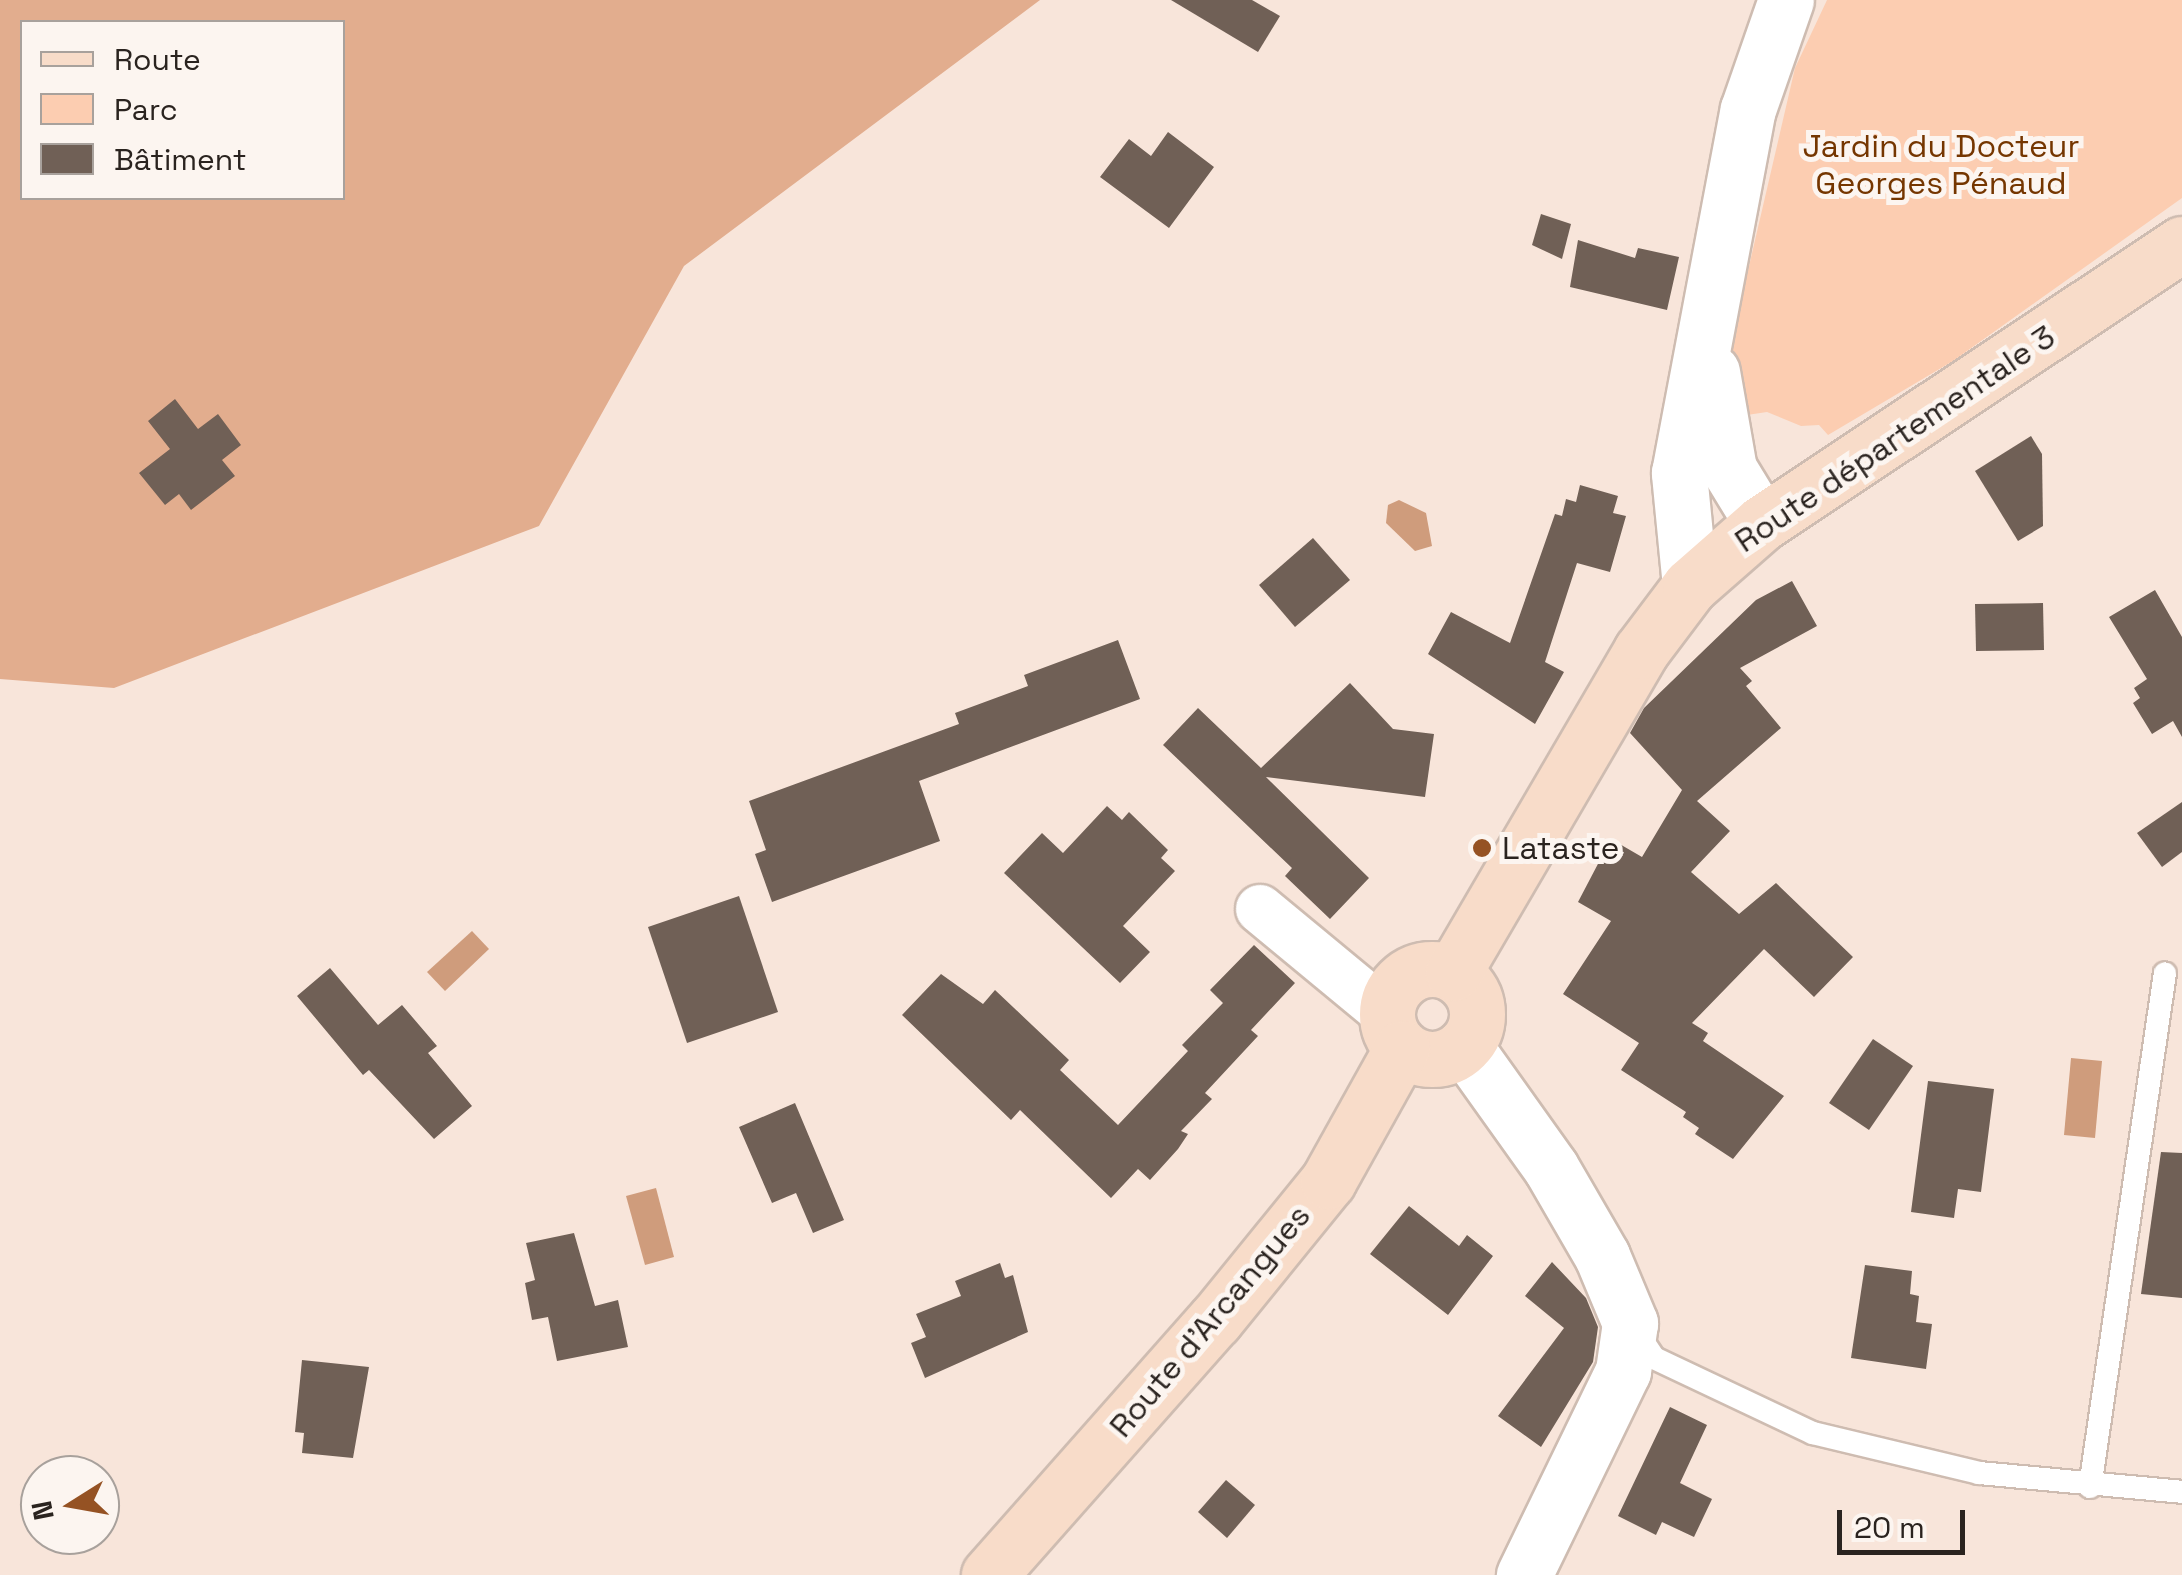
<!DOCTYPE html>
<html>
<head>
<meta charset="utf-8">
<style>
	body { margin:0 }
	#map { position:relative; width:2182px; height:1575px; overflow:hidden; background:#f8e5da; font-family:"Space Grotesk",sans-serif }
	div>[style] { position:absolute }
	.green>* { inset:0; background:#fccdb1 }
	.forest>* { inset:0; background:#e2ad8e }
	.water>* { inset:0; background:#cf9c7c }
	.building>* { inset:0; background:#706056 }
	.roads { filter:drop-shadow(2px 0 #cebcb1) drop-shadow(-2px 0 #cebcb1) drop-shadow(0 2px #cebcb1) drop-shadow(0 -2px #cebcb1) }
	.service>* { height:22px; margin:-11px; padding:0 11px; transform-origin:11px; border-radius:11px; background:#fff }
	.minor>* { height:48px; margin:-24px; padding:0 24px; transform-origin:24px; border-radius:24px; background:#fff }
	.tertiary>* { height:55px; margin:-27.5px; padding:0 27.5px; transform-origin:27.5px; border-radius:27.5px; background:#fff }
	.secondary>* { height:55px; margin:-27.5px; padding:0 27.5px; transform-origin:27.5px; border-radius:27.5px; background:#f8dcc9 }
	.secondary>.ring { margin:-27.5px; padding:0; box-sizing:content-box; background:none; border:55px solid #f8dcc9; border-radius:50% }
	.dots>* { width:28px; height:28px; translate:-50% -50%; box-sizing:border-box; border:5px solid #fcf5f0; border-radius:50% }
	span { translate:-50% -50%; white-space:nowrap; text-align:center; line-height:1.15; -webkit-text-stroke:10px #fcf5f0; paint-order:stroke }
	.park-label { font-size:32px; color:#753600 }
	.street-label { font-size:32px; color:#2a231f }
	.poi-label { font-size:32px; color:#2a231f }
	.left { translate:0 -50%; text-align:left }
	.legend { position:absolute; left:20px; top:20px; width:325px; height:180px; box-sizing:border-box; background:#fcf5f0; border:2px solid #a8a19c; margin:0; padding:12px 18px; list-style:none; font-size:30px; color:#2a231f }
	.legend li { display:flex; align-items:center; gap:20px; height:50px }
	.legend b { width:50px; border:2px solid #a8a19c }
	.north { position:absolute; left:20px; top:1455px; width:100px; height:100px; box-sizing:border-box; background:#fcf5f0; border:2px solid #a8a19c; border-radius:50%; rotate:259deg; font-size:28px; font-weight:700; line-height:40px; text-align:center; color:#2a231f }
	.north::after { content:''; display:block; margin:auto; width:35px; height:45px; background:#955223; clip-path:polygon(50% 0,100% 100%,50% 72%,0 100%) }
	.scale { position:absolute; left:1837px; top:1510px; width:128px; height:45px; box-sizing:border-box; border:5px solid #2a231f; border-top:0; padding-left:12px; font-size:30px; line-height:35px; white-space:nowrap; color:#2a231f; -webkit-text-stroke:8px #fcf5f0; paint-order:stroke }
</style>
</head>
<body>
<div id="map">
	<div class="green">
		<div style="clip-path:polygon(1827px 0,2182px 0,2182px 198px,1953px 361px,1828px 435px,1819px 425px,1801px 426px,1767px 412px,1747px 415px,1727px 361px,1795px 68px)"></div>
	</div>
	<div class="forest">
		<div style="clip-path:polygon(evenodd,0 0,1040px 0,684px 266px,539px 526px,114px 688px,0 679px,0 0,22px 22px,342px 22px,342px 198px,22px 198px,22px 22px)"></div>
	</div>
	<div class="water">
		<div style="clip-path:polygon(1399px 500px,1426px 513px,1432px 546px,1415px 551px,1386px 523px,1388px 505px)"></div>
		<div style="clip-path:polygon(472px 931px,489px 949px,445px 991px,427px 972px)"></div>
		<div style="clip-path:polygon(2071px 1058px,2102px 1061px,2095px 1138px,2064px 1135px)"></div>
		<div style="clip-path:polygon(656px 1188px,674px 1257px,645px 1265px,626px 1196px)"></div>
	</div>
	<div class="building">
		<div style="clip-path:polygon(1171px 0,1252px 0,1280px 16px,1258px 52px)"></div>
		<div style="clip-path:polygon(1168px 132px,1214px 167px,1169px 228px,1100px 177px,1129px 139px,1151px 156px)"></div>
		<div style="clip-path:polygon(1541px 214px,1571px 224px,1562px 259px,1532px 245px)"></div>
		<div style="clip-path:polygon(1578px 240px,1635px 258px,1638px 248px,1679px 257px,1667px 310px,1570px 287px)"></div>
		<div style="clip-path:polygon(175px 399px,198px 429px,218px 414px,241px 445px,222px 460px,235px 476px,191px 510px,179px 494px,165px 505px,139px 473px,170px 449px,148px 421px)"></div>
		<div style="clip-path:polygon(2031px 436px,2042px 454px,2043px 526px,2018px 541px,1975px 471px)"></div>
		<div style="clip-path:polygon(1580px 485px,1618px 496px,1613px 513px,1626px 516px,1610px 572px,1577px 563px,1545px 662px,1564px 672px,1535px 724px,1428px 654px,1451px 612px,1510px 643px,1555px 514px,1562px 516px,1566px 499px,1576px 502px)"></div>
		<div style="clip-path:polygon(1313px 538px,1350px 580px,1295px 627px,1259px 585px)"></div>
		<div style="clip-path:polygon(1792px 581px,1817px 626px,1740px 668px,1752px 681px,1746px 686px,1781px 728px,1697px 801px,1730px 831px,1691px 872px,1739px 914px,1776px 883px,1853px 957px,1814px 997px,1764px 949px,1692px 1023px,1708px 1033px,1703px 1041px,1784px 1096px,1733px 1159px,1695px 1134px,1699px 1128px,1683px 1117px,1686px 1112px,1621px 1070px,1639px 1043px,1563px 994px,1611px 921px,1578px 902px,1611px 839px,1642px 857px,1682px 790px,1630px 733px,1644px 708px,1756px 600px)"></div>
		<div style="clip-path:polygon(2155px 590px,2182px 637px,2182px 737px,2173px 721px,2152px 734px,2133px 703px,2140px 698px,2134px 688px,2147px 679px,2109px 617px)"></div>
		<div style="clip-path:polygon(2043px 603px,2044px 650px,1976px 651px,1975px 604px)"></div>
		<div style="clip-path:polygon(1118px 640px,1140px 699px,919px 781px,940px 841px,772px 902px,755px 854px,766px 850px,749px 801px,959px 724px,955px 713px,1028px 686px,1024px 675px)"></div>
		<div style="clip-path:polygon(1350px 683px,1393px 729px,1434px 734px,1425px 797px,1266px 777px,1369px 878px,1330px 919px,1285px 876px,1292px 868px,1163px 745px,1198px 708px,1261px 768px)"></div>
		<div style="clip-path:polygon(2182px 802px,2182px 852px,2162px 867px,2137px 833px)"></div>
		<div style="clip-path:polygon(1107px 806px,1122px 820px,1129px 812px,1168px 850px,1161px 858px,1175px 871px,1123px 926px,1150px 952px,1120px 983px,1004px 873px,1042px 833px,1063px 853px)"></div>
		<div style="clip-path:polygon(739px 896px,778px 1012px,687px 1043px,648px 927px)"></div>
		<div style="clip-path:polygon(1254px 945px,1295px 983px,1251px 1030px,1258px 1036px,1205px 1093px,1212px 1099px,1181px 1131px,1188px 1134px,1178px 1149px,1150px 1180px,1138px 1169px,1111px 1198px,1020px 1110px,1011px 1120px,902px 1015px,941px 974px,983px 1004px,995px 990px,1069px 1060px,1060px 1070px,1118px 1125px,1188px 1051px,1182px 1045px,1223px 1003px,1210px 990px)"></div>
		<div style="clip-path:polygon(330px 968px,378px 1025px,402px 1005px,437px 1046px,428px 1053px,472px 1106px,434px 1139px,369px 1070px,363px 1075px,297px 996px)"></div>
		<div style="clip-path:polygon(1873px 1039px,1913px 1066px,1869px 1130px,1829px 1103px)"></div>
		<div style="clip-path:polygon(1928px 1081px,1994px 1089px,1981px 1192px,1958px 1189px,1954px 1218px,1911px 1212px)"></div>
		<div style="clip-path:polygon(795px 1103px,844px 1220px,813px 1233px,796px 1193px,772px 1203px,739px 1127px)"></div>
		<div style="clip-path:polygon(2161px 1152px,2182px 1153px,2182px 1298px,2141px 1294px)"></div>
		<div style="clip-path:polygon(1409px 1206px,1459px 1246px,1467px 1235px,1493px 1256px,1448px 1315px,1370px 1254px)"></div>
		<div style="clip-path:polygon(574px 1233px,595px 1306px,618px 1300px,628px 1347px,557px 1361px,548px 1317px,532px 1320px,525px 1283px,535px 1280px,526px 1243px)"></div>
		<div style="clip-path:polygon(1552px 1262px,1586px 1298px,1598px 1327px,1593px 1362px,1541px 1447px,1498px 1416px,1564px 1328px,1525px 1296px)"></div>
		<div style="clip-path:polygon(1000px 1263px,1005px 1278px,1013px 1275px,1028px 1332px,925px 1378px,911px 1343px,926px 1337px,916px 1314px,961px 1296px,955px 1281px)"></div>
		<div style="clip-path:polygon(1865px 1265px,1912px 1271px,1910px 1294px,1919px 1296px,1916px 1322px,1932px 1324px,1926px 1369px,1851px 1358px)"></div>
		<div style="clip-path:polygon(302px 1360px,369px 1367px,353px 1458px,302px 1453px,304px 1433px,295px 1432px)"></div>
		<div style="clip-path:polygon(1670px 1407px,1707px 1425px,1680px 1483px,1712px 1499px,1694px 1537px,1662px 1522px,1656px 1535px,1618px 1516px)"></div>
		<div style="clip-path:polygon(1226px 1480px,1255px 1505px,1227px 1538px,1198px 1512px)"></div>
	</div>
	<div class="roads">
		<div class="service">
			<div style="left:1638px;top:1334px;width:29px;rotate:56deg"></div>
			<div style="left:1654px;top:1358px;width:176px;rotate:25.3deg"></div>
			<div style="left:1813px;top:1433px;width:171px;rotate:13.5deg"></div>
			<div style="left:1979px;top:1473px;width:204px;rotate:5.3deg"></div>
			<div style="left:2090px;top:1487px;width:519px;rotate:-81.7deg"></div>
		</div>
		<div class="minor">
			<div style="left:1260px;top:909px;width:165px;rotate:39.6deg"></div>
		</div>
		<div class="tertiary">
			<div style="left:1712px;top:372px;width:98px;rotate:80.1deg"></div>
			<div style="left:1729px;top:469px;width:63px;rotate:58.6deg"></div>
			<div style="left:1690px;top:586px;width:114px;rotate:-95.6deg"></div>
			<div style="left:1679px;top:473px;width:370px;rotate:-79.3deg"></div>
			<div style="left:1748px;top:109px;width:115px;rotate:-70.8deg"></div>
			<div style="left:1464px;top:1046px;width:150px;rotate:54.5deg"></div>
			<div style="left:1551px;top:1168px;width:102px;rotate:59.9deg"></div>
			<div style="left:1602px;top:1256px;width:73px;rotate:67.3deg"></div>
			<div style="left:1630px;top:1323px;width:49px;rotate:98.3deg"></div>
			<div style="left:1623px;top:1371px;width:227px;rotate:115.9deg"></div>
		</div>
		<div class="secondary">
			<div class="ring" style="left:1387px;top:969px;width:35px;height:35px"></div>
			<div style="left:1453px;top:973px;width:373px;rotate:-59.7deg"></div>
			<div style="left:1641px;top:651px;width:81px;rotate:-53deg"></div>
			<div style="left:1690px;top:586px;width:96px;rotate:-41.2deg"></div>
			<div style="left:1762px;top:523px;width:504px;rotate:-33.6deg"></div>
			<div style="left:989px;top:1575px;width:341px;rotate:-48.5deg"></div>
			<div style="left:1215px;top:1320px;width:179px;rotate:-50.9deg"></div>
			<div style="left:1328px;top:1181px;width:152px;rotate:-60.9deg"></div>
		</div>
	</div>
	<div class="dots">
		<div style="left:1482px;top:848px;background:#955223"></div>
	</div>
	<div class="park-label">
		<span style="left:1941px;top:165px">Jardin du Docteur<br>Georges Pénaud</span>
	</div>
	<div class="street-label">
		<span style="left:1895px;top:439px;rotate:-34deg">Route départementale 3</span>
		<span style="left:1210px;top:1321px;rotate:-50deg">Route d'Arcangues</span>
	</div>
	<div class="poi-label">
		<span class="left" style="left:1502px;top:848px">Lataste</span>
	</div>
	<ul class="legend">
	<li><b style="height:12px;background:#f8dcc9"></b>Route</li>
	<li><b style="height:28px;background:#fccdb1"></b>Parc</li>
	<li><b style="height:28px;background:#706056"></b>Bâtiment</li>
	</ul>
	<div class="north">N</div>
	<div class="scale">20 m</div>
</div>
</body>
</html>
